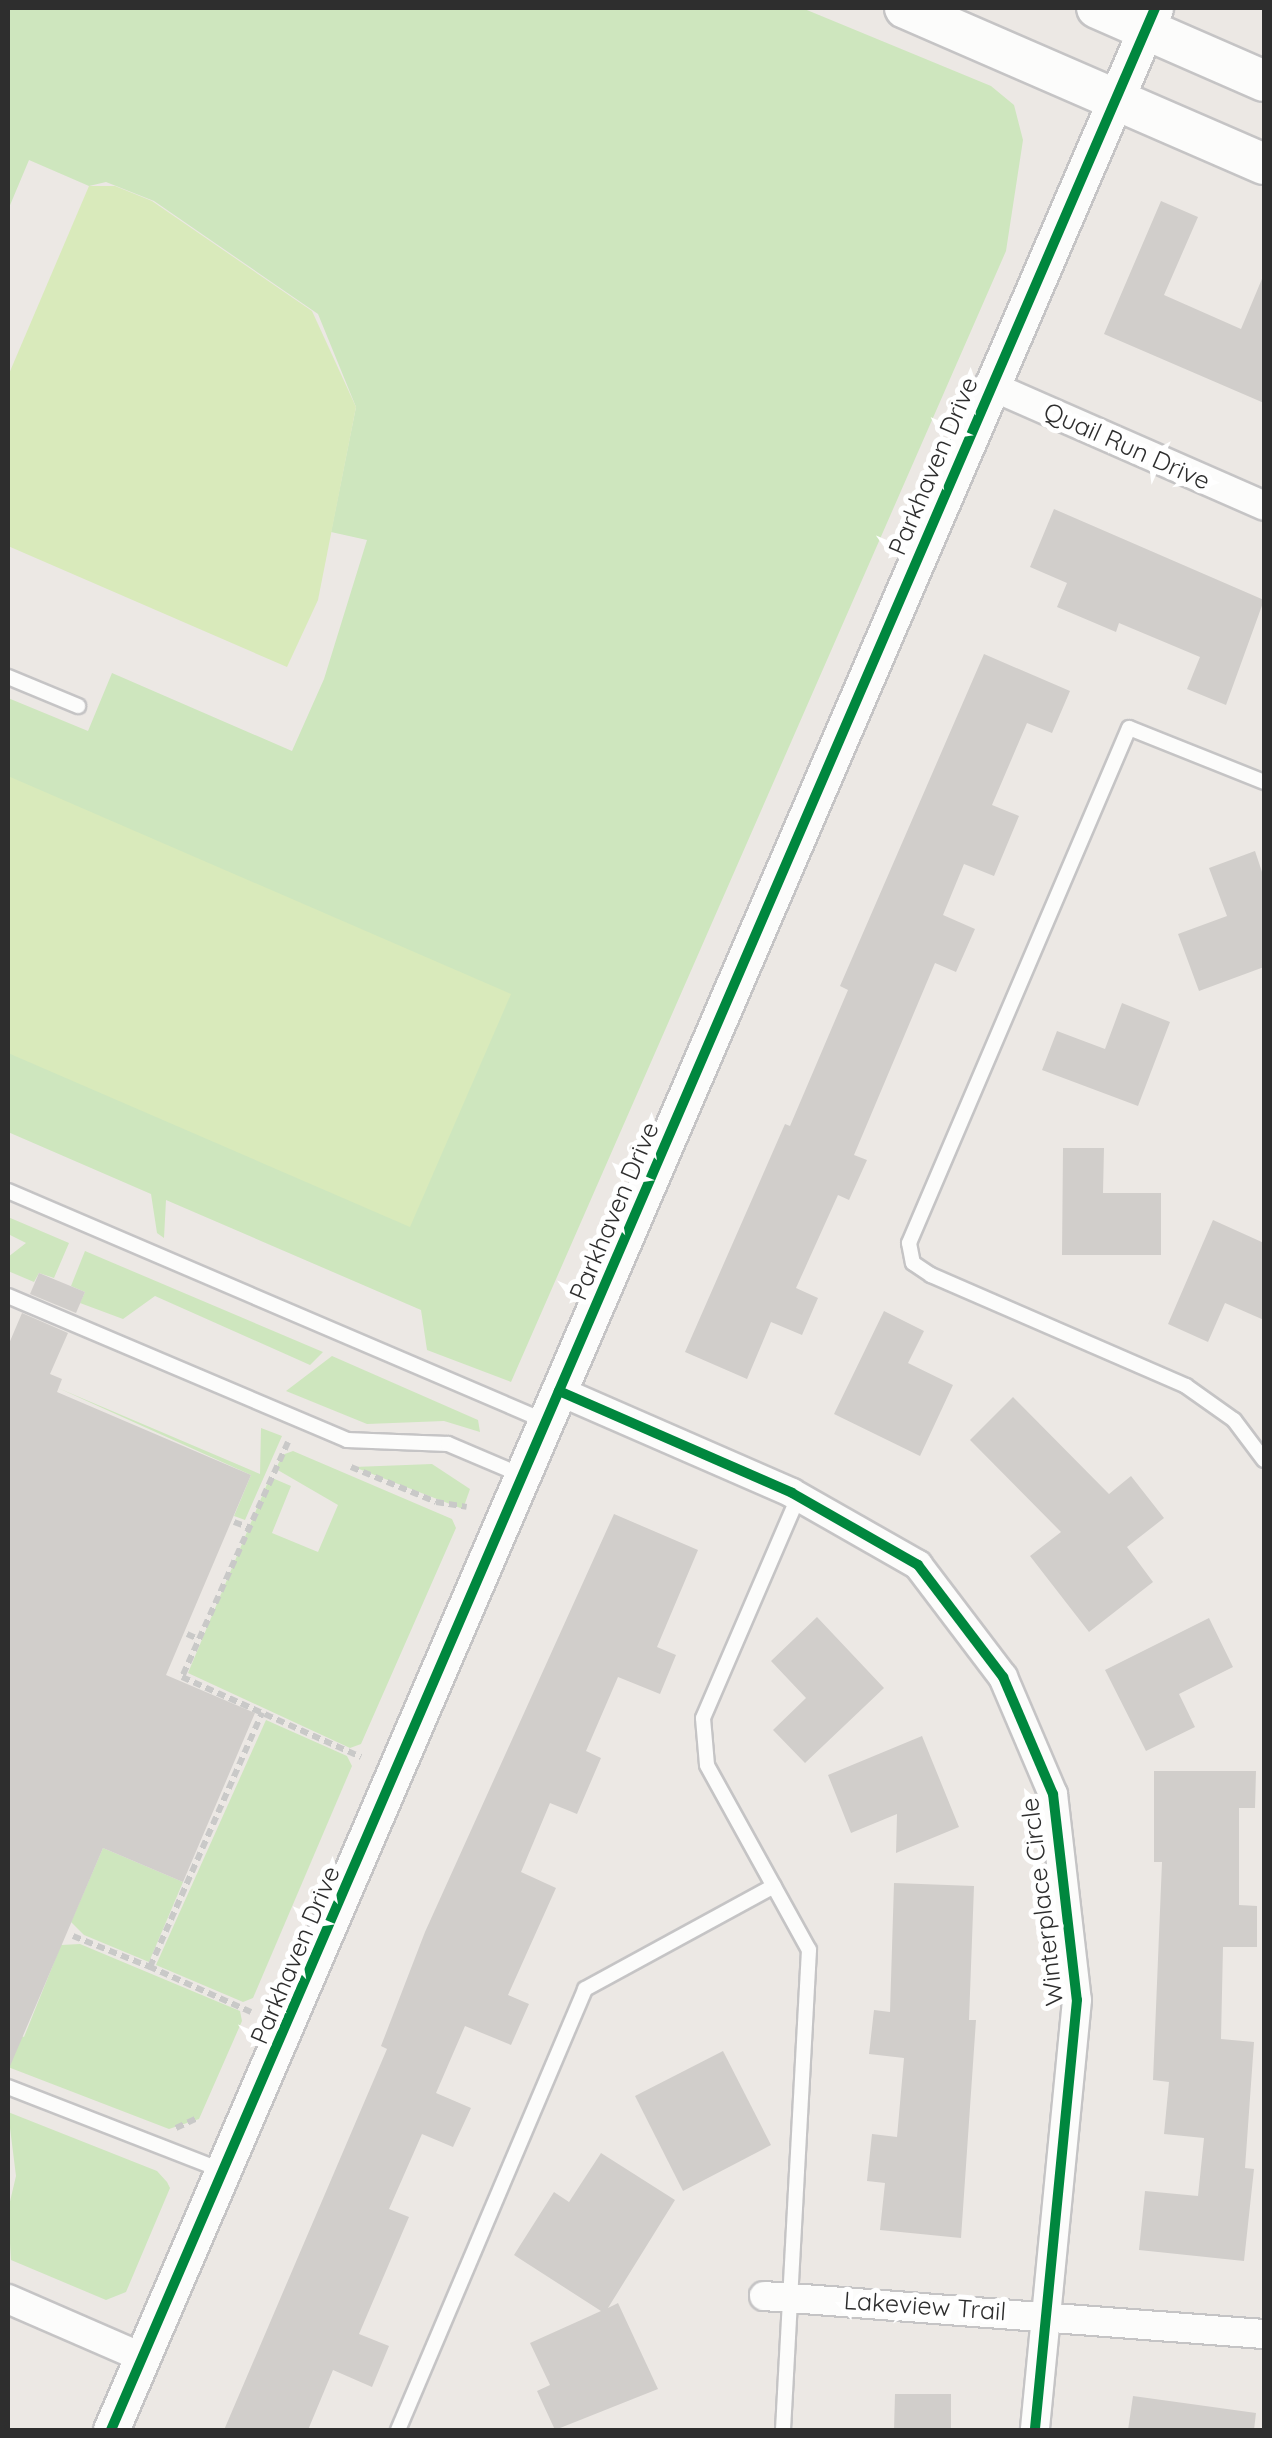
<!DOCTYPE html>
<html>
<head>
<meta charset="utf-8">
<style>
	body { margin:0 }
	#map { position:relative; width:1272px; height:2438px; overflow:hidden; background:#ece8e4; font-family:Quicksand,sans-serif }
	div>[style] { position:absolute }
	.green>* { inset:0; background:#cee6be }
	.pitch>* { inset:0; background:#d9eabb }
	.building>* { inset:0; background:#d1cecb }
	.path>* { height:6px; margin-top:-3px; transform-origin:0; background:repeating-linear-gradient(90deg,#c9c9c8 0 8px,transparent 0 13px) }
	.roads { filter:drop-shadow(2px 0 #c5c4c5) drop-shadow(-2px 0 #c5c4c5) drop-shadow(0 2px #c5c4c5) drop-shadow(0 -2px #c5c4c5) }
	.service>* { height:14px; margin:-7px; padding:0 7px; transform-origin:7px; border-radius:7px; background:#fcfcfb }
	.minor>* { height:28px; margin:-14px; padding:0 14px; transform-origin:14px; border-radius:14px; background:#fcfcfb }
	.tertiary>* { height:35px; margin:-17.5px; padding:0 17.5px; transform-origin:17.5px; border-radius:17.5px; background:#fcfcfb }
	.secondary>* { height:40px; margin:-20px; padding:0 20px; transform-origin:20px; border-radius:20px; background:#fcfcfb }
	.cycleway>* { height:10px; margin:-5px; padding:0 5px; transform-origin:5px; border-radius:5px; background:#00873e }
	span { translate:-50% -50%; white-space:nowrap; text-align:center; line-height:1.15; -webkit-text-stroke:10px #fff; paint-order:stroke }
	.street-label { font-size:25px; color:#2e2e2e }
	.frame { position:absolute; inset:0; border:10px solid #2e2e2e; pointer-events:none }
</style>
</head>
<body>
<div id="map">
	<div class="green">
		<div style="clip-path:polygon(8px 8px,802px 8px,991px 86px,1014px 105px,1023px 140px,1006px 251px,511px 1382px,427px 1350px,421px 1310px,166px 1200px,164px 1238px,157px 1233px,151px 1194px,8px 1132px,8px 698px,88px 731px,112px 673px,292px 751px,324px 679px,367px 540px,331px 532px,356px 407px,318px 314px,154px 201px,106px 182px,89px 186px,29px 160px,8px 210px)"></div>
		<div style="clip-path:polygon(8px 1217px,69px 1243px,54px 1278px,39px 1273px,34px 1282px,8px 1271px,8px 1257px,26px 1243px,8px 1234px)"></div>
		<div style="clip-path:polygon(85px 1251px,323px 1352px,310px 1365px,155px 1296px,123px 1319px,80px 1303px,85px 1292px,71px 1286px)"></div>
		<div style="clip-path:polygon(332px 1356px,478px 1420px,480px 1432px,444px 1421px,367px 1424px,286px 1391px)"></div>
		<div style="clip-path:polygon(58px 1388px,260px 1474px,261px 1428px,282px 1436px,245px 1520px,234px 1516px,251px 1475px)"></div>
		<div style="clip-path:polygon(293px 1451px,452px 1519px,456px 1528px,361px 1744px,350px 1748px,188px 1673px,270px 1477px,291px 1486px,272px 1533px,318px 1552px,338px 1505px,276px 1469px,282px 1455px)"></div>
		<div style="clip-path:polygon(432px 1464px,470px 1489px,463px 1509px,354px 1467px)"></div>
		<div style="clip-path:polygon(266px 1720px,347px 1756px,352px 1766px,253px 1998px,243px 2002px,156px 1965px)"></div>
		<div style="clip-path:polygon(103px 1848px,183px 1882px,149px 1962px,84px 1935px,71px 1922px)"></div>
		<div style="clip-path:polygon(80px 1944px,240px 2011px,242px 2021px,199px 2119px,169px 2129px,8px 2067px,8px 2031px,24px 2037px,61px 1945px)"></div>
		<div style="clip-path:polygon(8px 2112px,157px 2171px,167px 2182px,170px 2188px,126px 2292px,106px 2300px,11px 2260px,8px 2210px,16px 2176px)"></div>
	</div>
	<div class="pitch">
		<div style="clip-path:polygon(89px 186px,115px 186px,152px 201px,312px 311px,356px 407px,318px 600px,287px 667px,8px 546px,8px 376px)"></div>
		<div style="clip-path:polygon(8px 776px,511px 994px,410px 1227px,8px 1053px)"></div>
	</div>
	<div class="building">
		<div style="clip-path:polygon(1161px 201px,1198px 217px,1164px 295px,1241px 329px,1264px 274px,1264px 403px,1104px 334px)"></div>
		<div style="clip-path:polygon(1054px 509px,1264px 600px,1226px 705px,1187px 689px,1200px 657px,1119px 623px,1116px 632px,1057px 607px,1067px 583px,1030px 567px)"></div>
		<div style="clip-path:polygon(984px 654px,1070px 691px,1052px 733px,1027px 723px,992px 805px,1019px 816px,994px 876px,964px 864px,943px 915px,975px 929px,956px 972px,935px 963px,854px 1155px,867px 1160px,849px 1200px,838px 1195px,796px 1288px,818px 1298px,802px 1335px,771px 1322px,747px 1379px,685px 1352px,785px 1124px,790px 1126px,848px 990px,840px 986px)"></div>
		<div style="clip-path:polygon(1255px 851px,1264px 878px,1264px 967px,1199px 991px,1178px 934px,1227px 916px,1209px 868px)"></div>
		<div style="clip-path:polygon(1122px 1003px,1170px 1022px,1138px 1106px,1042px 1070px,1057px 1031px,1105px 1049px)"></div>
		<div style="clip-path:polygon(1063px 1148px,1104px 1148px,1103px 1193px,1161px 1193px,1161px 1255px,1062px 1255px)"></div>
		<div style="clip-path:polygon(1213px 1220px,1264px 1243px,1264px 1320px,1225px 1303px,1208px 1342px,1168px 1324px)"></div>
		<div style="clip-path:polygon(39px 1273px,85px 1292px,76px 1313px,30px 1294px)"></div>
		<div style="clip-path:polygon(884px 1311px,924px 1331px,908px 1363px,953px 1385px,920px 1456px,834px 1414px)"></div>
		<div style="clip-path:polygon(22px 1313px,68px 1333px,50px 1374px,62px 1379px,57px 1392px,251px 1475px,166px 1675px,255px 1713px,183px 1882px,103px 1848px,8px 2071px,8px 1346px)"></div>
		<div style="clip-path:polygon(1013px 1397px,1109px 1494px,1131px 1476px,1164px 1518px,1127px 1547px,1153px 1582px,1089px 1632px,1030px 1556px,1061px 1532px,970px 1440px)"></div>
		<div style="clip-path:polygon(614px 1514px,698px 1550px,657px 1647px,676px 1655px,660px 1694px,618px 1677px,586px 1751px,601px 1758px,577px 1814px,550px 1803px,521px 1872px,556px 1888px,508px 1995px,529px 2004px,511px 2045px,465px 2026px,436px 2093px,471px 2108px,453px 2147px,422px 2134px,389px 2209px,409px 2217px,359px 2334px,389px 2346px,372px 2387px,333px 2370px,308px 2430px,224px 2430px,387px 2049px,381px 2046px,425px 1932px)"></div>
		<div style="clip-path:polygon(817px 1617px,884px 1688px,805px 1763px,773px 1730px,806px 1698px,771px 1661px)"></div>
		<div style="clip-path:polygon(1209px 1618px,1233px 1667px,1179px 1694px,1195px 1727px,1146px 1751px,1105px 1670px)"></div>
		<div style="clip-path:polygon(922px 1736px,959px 1827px,896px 1853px,897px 1814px,851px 1833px,828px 1775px)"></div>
		<div style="clip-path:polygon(1154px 1771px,1256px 1771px,1255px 1808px,1239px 1808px,1239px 1905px,1257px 1906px,1257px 1947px,1223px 1947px,1221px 2039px,1254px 2042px,1245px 2168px,1254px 2169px,1244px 2261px,1139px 2250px,1145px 2191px,1198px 2196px,1204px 2138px,1164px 2134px,1169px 2082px,1153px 2080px,1162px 1862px,1154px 1862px)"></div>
		<div style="clip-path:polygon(894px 1883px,974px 1886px,969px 2020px,976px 2020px,961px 2238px,880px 2230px,885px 2183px,867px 2181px,872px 2134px,897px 2137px,904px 2058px,869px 2054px,874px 2010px,890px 2012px)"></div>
		<div style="clip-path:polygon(723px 2051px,771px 2145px,683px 2191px,635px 2096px)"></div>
		<div style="clip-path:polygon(601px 2153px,675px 2200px,608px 2308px,618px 2303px,658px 2389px,555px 2430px,537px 2391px,550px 2385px,530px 2343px,601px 2311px,514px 2255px,554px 2192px,569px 2202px)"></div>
		<div style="clip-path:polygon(895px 2394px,951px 2394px,951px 2430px,894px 2430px)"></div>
		<div style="clip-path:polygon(1133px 2396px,1256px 2413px,1254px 2430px,1128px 2430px)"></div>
	</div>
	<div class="path">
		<div style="left:288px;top:1442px;width:258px;rotate:114.3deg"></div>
		<div style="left:182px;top:1677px;width:196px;rotate:24.1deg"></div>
		<div style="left:351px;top:1467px;width:92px;rotate:22.4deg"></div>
		<div style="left:436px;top:1502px;width:31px;rotate:9deg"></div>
		<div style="left:234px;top:1522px;width:15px;rotate:20deg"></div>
		<div style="left:187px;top:1634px;width:12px;rotate:24deg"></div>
		<div style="left:73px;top:1936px;width:83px;rotate:21.9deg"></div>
		<div style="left:251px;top:2012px;width:111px;rotate:-156deg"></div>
		<div style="left:150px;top:1967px;width:278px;rotate:-66.2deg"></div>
		<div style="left:176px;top:2128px;width:23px;rotate:-25deg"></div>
	</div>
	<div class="roads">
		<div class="service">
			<div style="left:8px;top:677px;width:76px;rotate:22.5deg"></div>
			<div style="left:1264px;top:782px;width:145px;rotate:-158.2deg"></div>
			<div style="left:1129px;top:728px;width:560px;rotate:113.13deg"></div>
			<div style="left:909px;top:1243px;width:20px;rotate:79deg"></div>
			<div style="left:913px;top:1263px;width:22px;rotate:34deg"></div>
			<div style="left:931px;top:1275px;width:278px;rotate:23.5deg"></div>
			<div style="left:1186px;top:1386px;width:59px;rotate:35.3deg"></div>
			<div style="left:1234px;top:1420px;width:50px;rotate:53.1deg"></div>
			<div style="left:8px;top:1191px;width:584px;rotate:23.19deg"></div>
			<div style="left:8px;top:1296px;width:368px;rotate:23deg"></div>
			<div style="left:347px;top:1440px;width:101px;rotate:2.3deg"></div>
			<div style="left:448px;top:1444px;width:79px;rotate:23deg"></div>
			<div style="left:8px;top:2087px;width:232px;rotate:21.3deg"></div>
			<div style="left:398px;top:2430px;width:479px;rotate:-67deg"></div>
			<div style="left:585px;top:1989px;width:215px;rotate:-28.6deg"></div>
			<div style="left:783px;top:2430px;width:481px;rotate:-86.9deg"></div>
			<div style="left:809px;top:1950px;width:211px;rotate:-118.9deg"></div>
			<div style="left:707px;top:1765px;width:47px;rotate:-94.9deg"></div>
			<div style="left:703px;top:1718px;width:241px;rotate:-66.7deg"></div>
		</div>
		<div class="minor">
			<div style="left:989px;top:385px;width:300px;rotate:23.7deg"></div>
			<div style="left:559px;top:1391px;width:254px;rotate:23.6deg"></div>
			<div style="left:792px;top:1493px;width:145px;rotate:29.7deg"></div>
			<div style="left:918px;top:1565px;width:141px;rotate:52.8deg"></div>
			<div style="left:1003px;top:1677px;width:127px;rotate:66.9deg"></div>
			<div style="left:1053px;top:1794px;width:207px;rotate:83.4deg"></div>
			<div style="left:1077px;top:2000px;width:432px;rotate:95.6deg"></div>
			<div style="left:764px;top:2296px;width:501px;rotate:4.35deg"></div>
			<div style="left:8px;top:2299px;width:148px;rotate:23.5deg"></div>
		</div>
		<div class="tertiary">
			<div style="left:111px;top:2430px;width:2637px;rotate:-66.68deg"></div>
		</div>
		<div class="secondary">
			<div style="left:905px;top:8px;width:391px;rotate:23.5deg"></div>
			<div style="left:1097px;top:8px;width:182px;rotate:23.6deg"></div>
		</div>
	</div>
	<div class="cycleway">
		<div style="left:559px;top:1391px;width:254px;rotate:23.6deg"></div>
		<div style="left:792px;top:1493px;width:145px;rotate:29.7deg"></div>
		<div style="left:918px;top:1565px;width:141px;rotate:52.8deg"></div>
		<div style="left:1003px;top:1677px;width:127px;rotate:66.9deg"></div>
		<div style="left:1053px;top:1794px;width:207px;rotate:83.4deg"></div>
		<div style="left:1077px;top:2000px;width:432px;rotate:95.6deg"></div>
		<div style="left:111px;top:2430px;width:2637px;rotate:-66.68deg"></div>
	</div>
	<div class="street-label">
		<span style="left:1127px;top:446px;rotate:24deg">Quail Run Drive</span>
		<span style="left:933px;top:466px;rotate:-67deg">Parkhaven Drive</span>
		<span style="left:614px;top:1211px;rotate:-67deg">Parkhaven Drive</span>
		<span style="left:1042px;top:1902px;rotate:-97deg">Winterplace Circle</span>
		<span style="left:295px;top:1955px;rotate:-67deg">Parkhaven Drive</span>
		<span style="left:925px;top:2306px;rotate:4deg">Lakeview Trail</span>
	</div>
	<div class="frame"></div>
</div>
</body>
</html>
